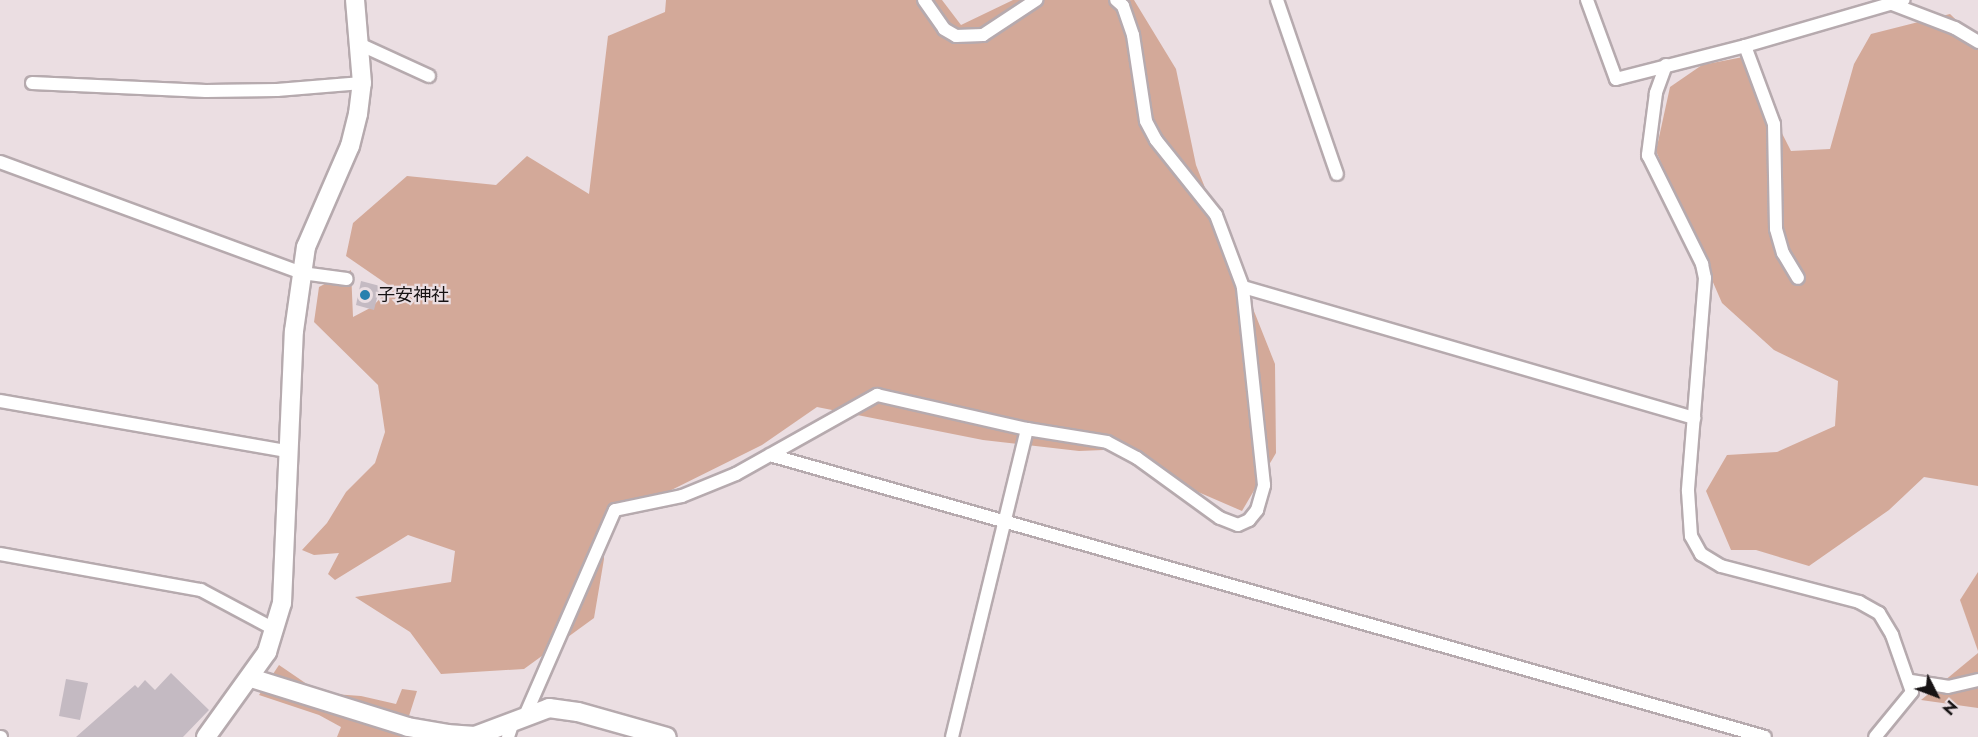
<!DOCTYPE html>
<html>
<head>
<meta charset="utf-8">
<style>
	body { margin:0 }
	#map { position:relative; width:1978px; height:737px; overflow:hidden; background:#ebdee2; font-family:Jost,"Noto Sans JP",sans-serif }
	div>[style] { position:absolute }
	.forest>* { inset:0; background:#d3a999 }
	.building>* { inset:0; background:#c4bac2 }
	.roads { filter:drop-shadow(2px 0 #b6aaae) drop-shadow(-2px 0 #b6aaae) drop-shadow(0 2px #b6aaae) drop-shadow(0 -2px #b6aaae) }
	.street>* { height:12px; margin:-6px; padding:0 6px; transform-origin:6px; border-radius:6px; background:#fff }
	.secondary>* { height:18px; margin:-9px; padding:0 9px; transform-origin:9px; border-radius:9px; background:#fff }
	.dots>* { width:16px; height:16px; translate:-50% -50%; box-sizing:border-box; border:3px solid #ebdee2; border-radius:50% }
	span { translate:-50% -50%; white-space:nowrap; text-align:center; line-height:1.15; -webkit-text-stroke:4.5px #ebdee2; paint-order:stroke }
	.poi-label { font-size:18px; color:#171314 }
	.left { translate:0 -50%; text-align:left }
	.north { position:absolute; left:1906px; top:665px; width:60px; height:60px; -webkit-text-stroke:4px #ebdee2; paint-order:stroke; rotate:132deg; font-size:16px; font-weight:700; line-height:24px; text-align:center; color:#171314 }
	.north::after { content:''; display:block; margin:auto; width:21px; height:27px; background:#171314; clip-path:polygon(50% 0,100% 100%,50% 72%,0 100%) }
</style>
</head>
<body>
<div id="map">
	<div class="forest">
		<div style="clip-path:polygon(666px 0,942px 0,961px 25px,1013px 0,1134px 0,1176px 69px,1196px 165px,1275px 364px,1276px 453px,1242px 511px,1175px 482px,1128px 449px,1079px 451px,983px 440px,817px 407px,762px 445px,603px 524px,604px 559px,594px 618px,524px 669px,441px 674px,410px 632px,355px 597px,451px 582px,455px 551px,408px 535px,335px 580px,328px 574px,339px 553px,314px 555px,302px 550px,327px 523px,346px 492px,375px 463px,385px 432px,378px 385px,314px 322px,319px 287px,351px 270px,353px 317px,372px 307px,391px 287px,346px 256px,353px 223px,407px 176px,496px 185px,527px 156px,589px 194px,608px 36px,665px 12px)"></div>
		<div style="clip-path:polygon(1950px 14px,1978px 41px,1978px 486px,1924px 477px,1889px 510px,1809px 566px,1756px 550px,1731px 550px,1706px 491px,1727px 455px,1777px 452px,1835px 426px,1838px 381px,1774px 350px,1722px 303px,1656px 151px,1670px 87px,1702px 65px,1743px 57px,1791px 151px,1830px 149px,1854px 64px,1871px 34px)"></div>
		<div style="clip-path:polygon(1978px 572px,1978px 651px,1960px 600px)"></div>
		<div style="clip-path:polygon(1978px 653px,1978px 708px,1921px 700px)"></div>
		<div style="clip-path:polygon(279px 665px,320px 693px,361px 696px,396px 704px,402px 689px,417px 691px,409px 716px,419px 726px,477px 726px,470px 737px,337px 737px,341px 727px,319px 715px,259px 695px)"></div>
	</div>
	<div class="building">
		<div style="clip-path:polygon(361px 281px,380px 286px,374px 310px,356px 305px)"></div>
		<div style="clip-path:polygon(171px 673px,209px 710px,183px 737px,76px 737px,135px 685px,138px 688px,145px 680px,155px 690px)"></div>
		<div style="clip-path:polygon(66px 679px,88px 683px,80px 720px,59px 716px)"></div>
	</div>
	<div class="roads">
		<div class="street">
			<div style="left:924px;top:0;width:35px;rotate:55deg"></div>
			<div style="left:944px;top:29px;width:14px;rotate:30deg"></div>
			<div style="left:956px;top:36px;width:27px;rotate:-2deg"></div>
			<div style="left:983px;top:35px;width:64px;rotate:-33.4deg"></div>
			<div style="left:1277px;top:0;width:184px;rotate:71deg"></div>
			<div style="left:1587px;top:0;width:84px;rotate:69.8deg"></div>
			<div style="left:1616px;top:79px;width:133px;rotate:-14.3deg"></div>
			<div style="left:1745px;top:46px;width:165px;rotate:-16.2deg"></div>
			<div style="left:1892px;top:4px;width:67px;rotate:20.9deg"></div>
			<div style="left:1955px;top:28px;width:27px;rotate:31deg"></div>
			<div style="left:359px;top:44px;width:77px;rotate:24.6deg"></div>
			<div style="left:1745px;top:46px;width:83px;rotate:69.6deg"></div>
			<div style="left:1774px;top:124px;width:105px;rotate:88.9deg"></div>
			<div style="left:1776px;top:229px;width:25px;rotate:74deg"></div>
			<div style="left:1783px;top:253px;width:29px;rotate:59deg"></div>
			<div style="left:1666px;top:65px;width:30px;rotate:110deg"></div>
			<div style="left:1656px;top:93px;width:63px;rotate:97.4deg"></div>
			<div style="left:1648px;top:155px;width:122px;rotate:63.6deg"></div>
			<div style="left:1702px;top:264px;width:14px;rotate:78deg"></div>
			<div style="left:1705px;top:278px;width:214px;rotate:94.6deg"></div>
			<div style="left:1688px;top:491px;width:45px;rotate:86.2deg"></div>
			<div style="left:1691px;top:536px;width:21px;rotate:61deg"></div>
			<div style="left:1701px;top:554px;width:23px;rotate:31deg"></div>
			<div style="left:1721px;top:566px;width:143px;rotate:14.6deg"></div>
			<div style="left:1859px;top:602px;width:23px;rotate:29deg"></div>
			<div style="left:1879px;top:613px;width:26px;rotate:59deg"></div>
			<div style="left:1892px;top:635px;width:60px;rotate:70.7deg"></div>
			<div style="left:1912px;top:692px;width:58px;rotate:129.4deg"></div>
			<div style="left:32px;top:83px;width:174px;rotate:2.6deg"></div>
			<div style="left:206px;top:91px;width:71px;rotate:-0.8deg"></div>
			<div style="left:277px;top:90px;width:85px;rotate:-4.7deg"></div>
			<div style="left:0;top:162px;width:322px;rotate:20.2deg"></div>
			<div style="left:302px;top:273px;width:45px;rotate:7.6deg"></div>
			<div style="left:1243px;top:287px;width:470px;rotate:16.2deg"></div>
			<div style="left:0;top:401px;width:291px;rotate:9.9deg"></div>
			<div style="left:770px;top:455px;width:1034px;rotate:15.82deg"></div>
			<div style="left:0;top:554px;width:204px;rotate:10.2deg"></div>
			<div style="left:201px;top:590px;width:85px;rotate:28.1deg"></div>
			<div style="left:1911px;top:681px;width:37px;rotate:9deg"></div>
			<div style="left:1948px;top:687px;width:31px;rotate:-13deg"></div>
			<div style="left:524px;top:718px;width:227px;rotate:-66.4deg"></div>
			<div style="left:615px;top:510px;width:68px;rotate:-11.8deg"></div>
			<div style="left:682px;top:496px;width:58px;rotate:-22.2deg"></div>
			<div style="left:736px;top:474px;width:162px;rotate:-29.3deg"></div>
			<div style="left:877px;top:395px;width:154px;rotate:12.8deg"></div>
			<div style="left:1027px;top:429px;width:81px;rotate:9.2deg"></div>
			<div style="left:1107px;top:442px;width:34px;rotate:28deg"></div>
			<div style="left:1137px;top:458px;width:102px;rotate:35.9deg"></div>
			<div style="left:1220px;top:518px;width:19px;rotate:21deg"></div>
			<div style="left:1238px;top:525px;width:12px;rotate:-24deg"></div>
			<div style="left:1249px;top:520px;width:13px;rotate:-51deg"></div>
			<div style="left:1257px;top:510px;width:26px;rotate:-74deg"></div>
			<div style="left:1264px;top:485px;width:199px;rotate:-96.1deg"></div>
			<div style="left:1243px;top:287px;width:77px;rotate:-110.6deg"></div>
			<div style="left:1216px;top:215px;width:96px;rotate:-128.7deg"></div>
			<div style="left:1156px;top:140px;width:21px;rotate:-118deg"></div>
			<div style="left:1146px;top:121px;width:87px;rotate:-98.6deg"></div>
			<div style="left:1133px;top:35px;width:31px;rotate:-109deg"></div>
			<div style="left:1123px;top:6px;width:9px;rotate:-139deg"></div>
			<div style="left:0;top:737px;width:1px"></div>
			<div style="left:508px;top:737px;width:16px;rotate:-72deg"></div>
			<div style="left:952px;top:737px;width:317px;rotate:-76.3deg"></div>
		</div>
		<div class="secondary">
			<div style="left:251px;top:678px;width:164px;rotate:17.3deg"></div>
			<div style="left:408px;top:727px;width:40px;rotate:10deg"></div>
			<div style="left:447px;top:734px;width:28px;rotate:4deg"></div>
			<div style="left:475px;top:736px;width:79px;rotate:-20.7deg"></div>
			<div style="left:549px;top:708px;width:29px;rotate:8deg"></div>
			<div style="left:578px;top:712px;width:92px;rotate:15.7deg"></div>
			<div style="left:206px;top:737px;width:105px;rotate:-54.3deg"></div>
			<div style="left:267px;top:652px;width:51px;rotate:-73deg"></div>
			<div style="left:282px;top:603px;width:272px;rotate:-87.5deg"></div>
			<div style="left:294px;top:331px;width:85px;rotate:-81.9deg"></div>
			<div style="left:306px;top:247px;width:110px;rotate:-66.5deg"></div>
			<div style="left:350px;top:146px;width:33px;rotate:-76deg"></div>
			<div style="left:358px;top:114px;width:31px;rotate:-83deg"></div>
			<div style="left:362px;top:83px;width:83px;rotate:-94.8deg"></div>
		</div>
	</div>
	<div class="dots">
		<div style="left:365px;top:295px;background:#2780ae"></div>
	</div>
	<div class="poi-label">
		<span class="left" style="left:377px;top:295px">子安神社</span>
	</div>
	<div class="north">N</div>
</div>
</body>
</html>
